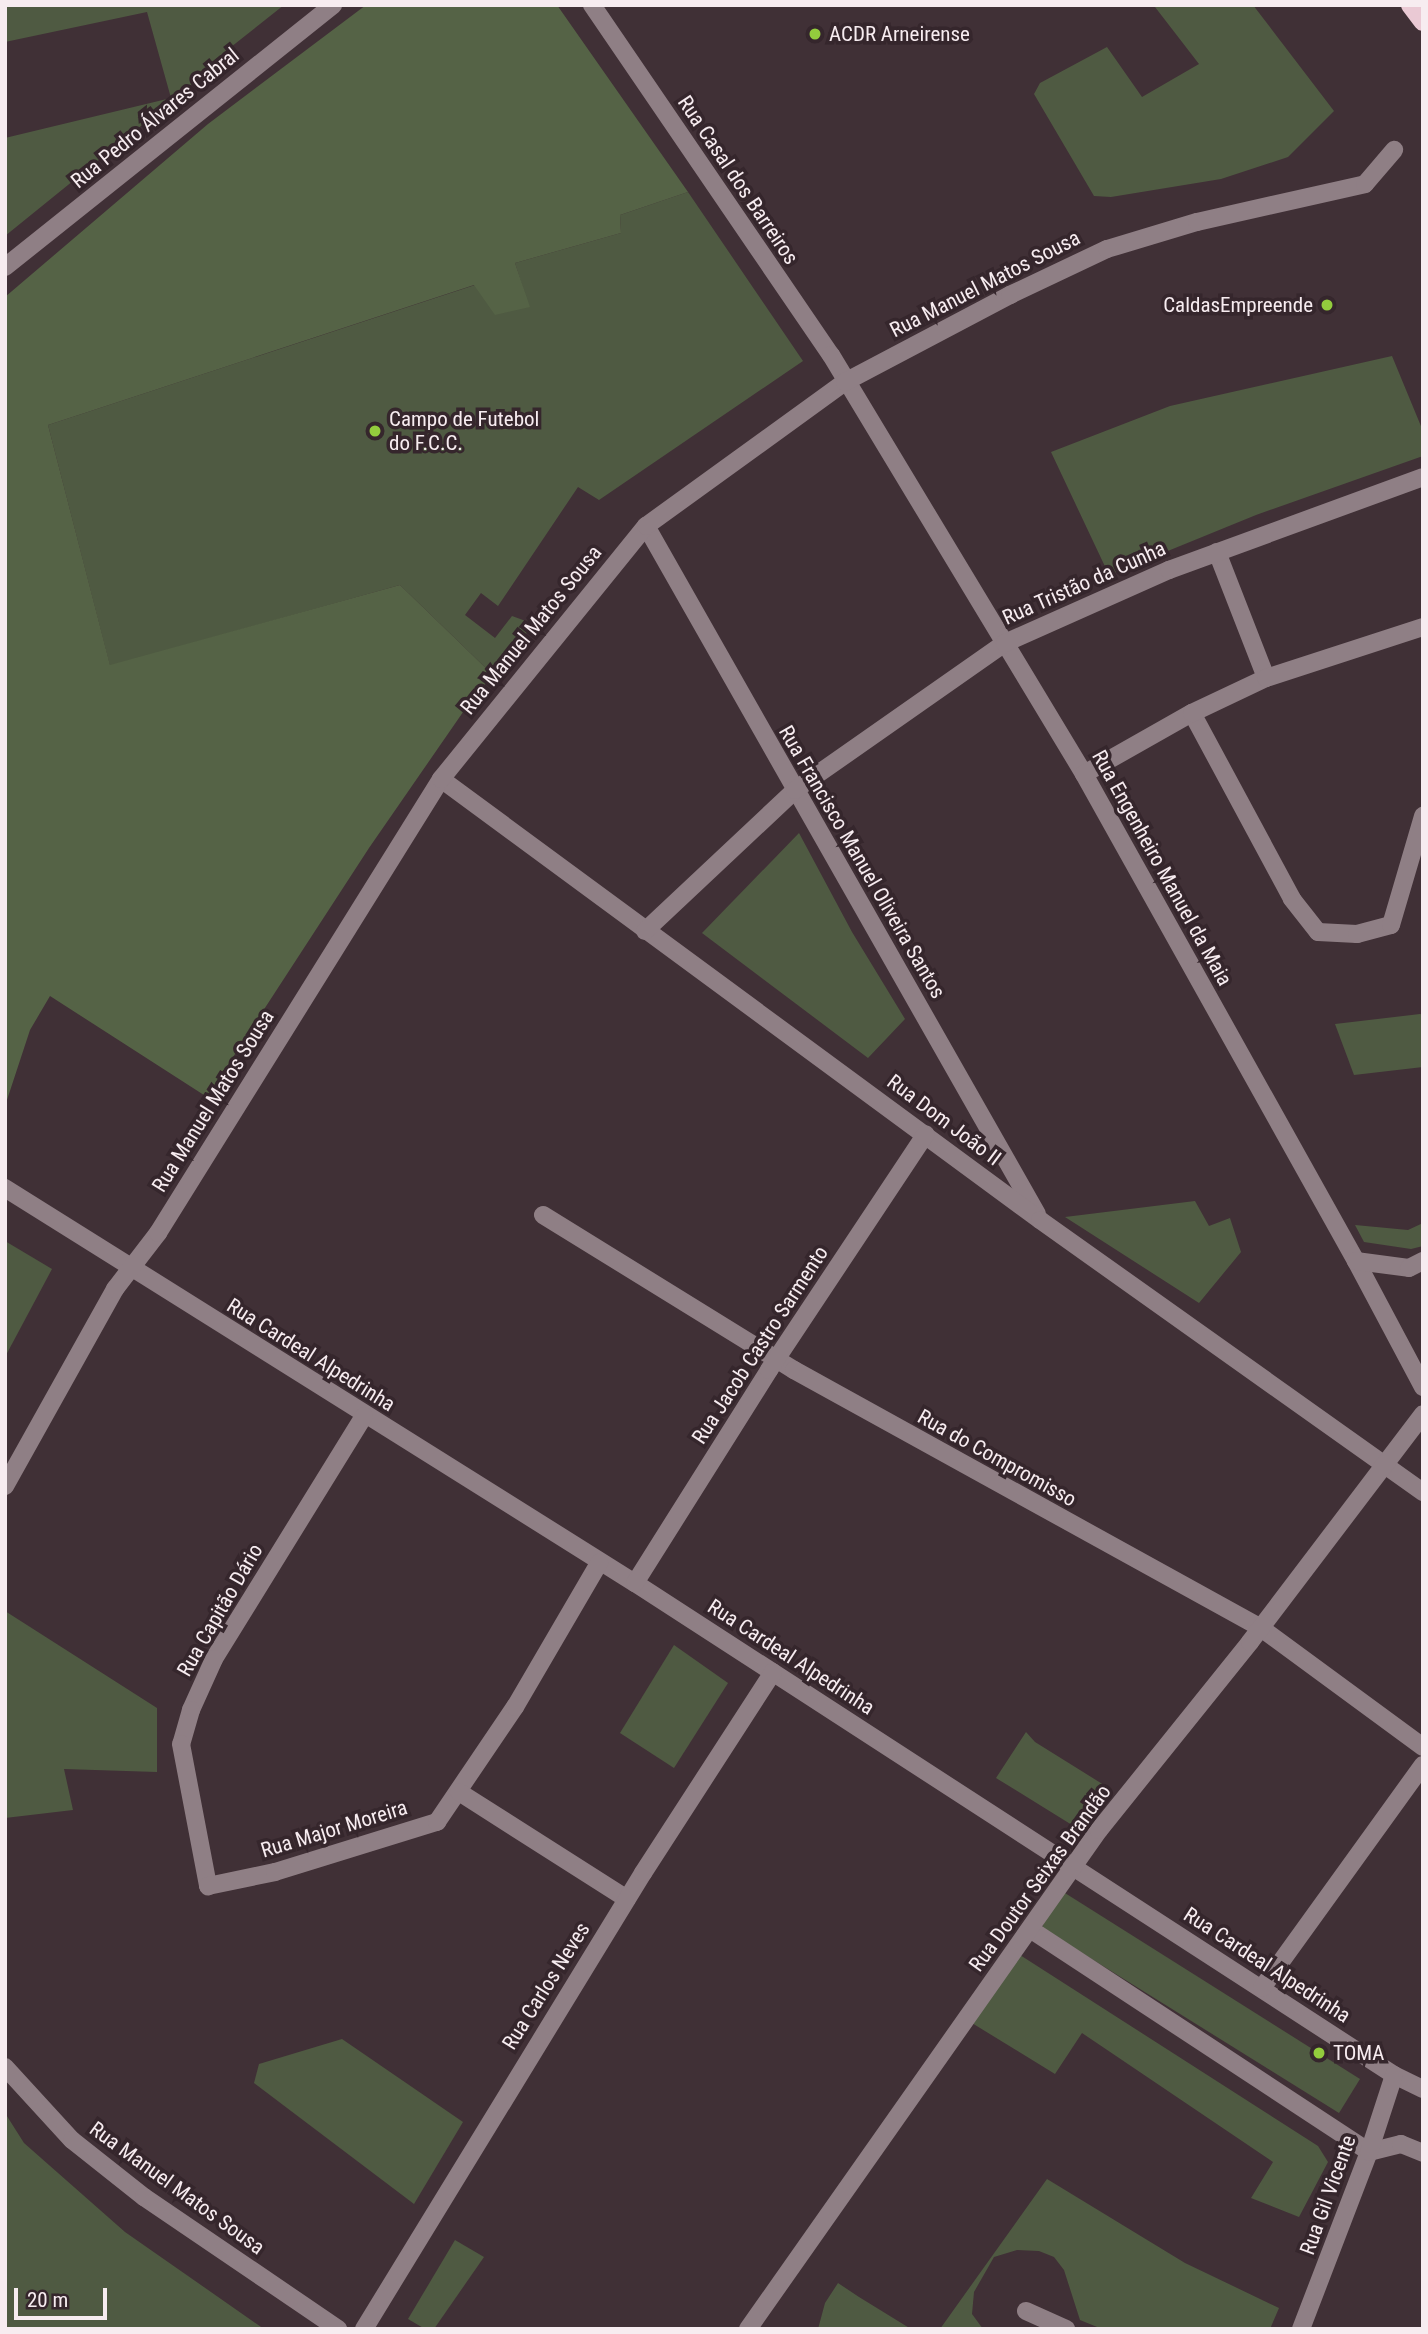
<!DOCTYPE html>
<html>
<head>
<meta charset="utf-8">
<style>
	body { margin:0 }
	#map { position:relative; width:1428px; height:2334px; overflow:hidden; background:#403036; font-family:"Roboto Condensed",sans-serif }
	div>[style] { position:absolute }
	.green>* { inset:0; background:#4f5a42 }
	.forest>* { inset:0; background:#556346 }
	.minor>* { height:18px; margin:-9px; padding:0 9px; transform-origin:9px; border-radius:9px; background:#8f7f85 }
	.major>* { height:18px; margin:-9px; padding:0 9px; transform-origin:9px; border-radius:9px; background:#eac9d4 }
	.dots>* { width:19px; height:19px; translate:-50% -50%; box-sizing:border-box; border:4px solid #35262c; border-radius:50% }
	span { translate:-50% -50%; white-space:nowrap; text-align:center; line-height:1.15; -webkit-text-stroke:7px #35262c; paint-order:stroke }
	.poi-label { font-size:21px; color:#f7ecf0 }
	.left { translate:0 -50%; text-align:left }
	.right { translate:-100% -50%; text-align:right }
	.street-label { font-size:21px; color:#f7ecf0 }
	.frame { position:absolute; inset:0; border:7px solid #f7ecf0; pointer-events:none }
	.scale { position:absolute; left:14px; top:2288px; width:93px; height:32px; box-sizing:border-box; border:4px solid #f7ecf0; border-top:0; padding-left:9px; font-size:21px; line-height:24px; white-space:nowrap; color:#f7ecf0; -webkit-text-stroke:5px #35262c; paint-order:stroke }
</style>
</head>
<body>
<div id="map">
	<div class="green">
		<div style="clip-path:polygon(5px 5px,284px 5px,212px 62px,189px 87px,5px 236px,5px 138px,171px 98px,147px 12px,5px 42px)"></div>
		<div style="clip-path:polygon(1157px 5px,1253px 5px,1334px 111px,1288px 157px,1221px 179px,1111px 197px,1094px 196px,1034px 94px,1040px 83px,1107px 47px,1142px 97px,1199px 64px,1155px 7px)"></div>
		<div style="clip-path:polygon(688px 192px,803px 361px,599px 500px,578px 487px,498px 606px,481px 593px,465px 615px,495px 638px,512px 616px,534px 624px,493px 675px,400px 585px,110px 666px,48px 425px,475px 285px,529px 307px,515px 263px,621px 233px,620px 215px)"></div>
		<div style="clip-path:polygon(1392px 356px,1423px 431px,1423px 456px,1256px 515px,1109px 575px,1051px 452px,1170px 406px)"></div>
		<div style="clip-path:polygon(799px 833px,852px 932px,905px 1019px,868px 1058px,702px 933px)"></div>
		<div style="clip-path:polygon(1420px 1014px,1423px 1015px,1423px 1067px,1354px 1075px,1335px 1024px)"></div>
		<div style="clip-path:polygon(1195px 1201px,1209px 1226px,1230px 1218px,1241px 1252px,1199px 1303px,1065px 1217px)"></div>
		<div style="clip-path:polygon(1423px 1223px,1423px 1246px,1411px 1249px,1364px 1242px,1355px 1225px,1408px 1230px)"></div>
		<div style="clip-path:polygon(5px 1241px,52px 1269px,5px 1357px)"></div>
		<div style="clip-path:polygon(5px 1611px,157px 1708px,157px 1772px,64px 1769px,73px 1810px,5px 1818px)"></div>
		<div style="clip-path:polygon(674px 1645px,728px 1683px,674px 1768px,620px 1733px)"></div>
		<div style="clip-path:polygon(1026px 1732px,1035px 1742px,1104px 1785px,1072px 1825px,996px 1778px)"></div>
		<div style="clip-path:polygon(1057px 1888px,1360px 2079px,1339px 2113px,1042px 1928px)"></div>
		<div style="clip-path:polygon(1020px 1955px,1318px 2146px,1328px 2162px,1299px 2217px,1251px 2198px,1273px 2162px,1082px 2033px,1055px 2074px,967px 2020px)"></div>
		<div style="clip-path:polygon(342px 2039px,463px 2122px,414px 2204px,254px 2083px,259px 2064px)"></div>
		<div style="clip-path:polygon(5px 2113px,24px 2143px,125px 2232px,264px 2329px,5px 2329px)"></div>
		<div style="clip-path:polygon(1047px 2179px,1185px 2263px,1279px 2308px,1270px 2329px,1102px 2329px,1080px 2320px,1064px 2270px,1054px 2257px,1039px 2251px,1017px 2250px,994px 2257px,974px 2292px,972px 2314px,983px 2329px,940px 2329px)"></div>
		<div style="clip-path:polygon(455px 2240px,484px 2257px,434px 2329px,425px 2329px,408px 2319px)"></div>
		<div style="clip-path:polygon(838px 2283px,859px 2297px,911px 2329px,818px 2329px,825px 2303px)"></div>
	</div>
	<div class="forest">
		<div style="clip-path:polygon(366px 5px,557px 5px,688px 192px,620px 215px,621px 233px,515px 263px,530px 307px,495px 315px,474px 285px,48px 425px,110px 665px,400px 585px,493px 675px,470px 702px,369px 848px,207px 1097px,50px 996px,30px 1030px,5px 1106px,5px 297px,208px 124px)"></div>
	</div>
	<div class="minor">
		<div style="left:592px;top:5px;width:424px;rotate:55.7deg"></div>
		<div style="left:831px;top:355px;width:336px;rotate:58.9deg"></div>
		<div style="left:1005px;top:643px;width:153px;rotate:58.9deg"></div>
		<div style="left:1084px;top:774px;width:558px;rotate:60.82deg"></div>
		<div style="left:1356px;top:1261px;width:143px;rotate:62deg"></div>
		<div style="left:5px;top:267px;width:420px;rotate:-38.6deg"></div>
		<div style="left:646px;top:526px;width:791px;rotate:60.39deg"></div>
		<div style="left:1217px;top:552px;width:135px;rotate:68.7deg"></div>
		<div style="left:1192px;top:713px;width:211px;rotate:61.7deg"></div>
		<div style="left:1292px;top:899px;width:42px;rotate:51.8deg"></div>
		<div style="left:1318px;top:932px;width:39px;rotate:3deg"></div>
		<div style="left:1357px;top:934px;width:35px;rotate:-15deg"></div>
		<div style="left:1391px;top:925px;width:114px;rotate:-73.6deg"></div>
		<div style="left:1084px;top:774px;width:124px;rotate:-29.5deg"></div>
		<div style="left:1192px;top:713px;width:82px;rotate:-25.3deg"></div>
		<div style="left:1266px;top:678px;width:165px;rotate:-18deg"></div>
		<div style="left:441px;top:779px;width:744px;rotate:36.36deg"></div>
		<div style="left:1040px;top:1220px;width:470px;rotate:35.4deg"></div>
		<div style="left:645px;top:931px;width:206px;rotate:-43.2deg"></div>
		<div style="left:795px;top:790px;width:256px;rotate:-35deg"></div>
		<div style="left:1005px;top:643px;width:180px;rotate:-24deg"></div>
		<div style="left:1169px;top:570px;width:270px;rotate:-20.1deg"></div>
		<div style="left:5px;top:1188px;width:744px;rotate:32.09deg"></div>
		<div style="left:635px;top:1583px;width:905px;rotate:32.95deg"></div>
		<div style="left:1394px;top:2075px;width:32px;rotate:26deg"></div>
		<div style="left:543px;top:1215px;width:295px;rotate:31.7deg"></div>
		<div style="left:794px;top:1370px;width:534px;rotate:28.92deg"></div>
		<div style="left:1261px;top:1628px;width:201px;rotate:36.3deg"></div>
		<div style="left:1356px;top:1261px;width:53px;rotate:7.5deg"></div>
		<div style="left:1409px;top:1268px;width:16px;rotate:-27deg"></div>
		<div style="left:364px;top:1416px;width:286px;rotate:121.7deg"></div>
		<div style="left:214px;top:1659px;width:56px;rotate:114.3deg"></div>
		<div style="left:191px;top:1710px;width:35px;rotate:106deg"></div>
		<div style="left:181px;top:1744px;width:145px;rotate:79.2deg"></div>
		<div style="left:208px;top:1886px;width:68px;rotate:-11.8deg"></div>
		<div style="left:275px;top:1872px;width:170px;rotate:-17.2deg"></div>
		<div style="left:437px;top:1822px;width:139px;rotate:-55.9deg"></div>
		<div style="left:515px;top:1707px;width:167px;rotate:-59.7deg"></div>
		<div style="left:5px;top:1486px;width:226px;rotate:-60.8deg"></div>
		<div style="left:115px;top:1289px;width:71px;rotate:-52.5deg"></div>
		<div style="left:158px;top:1233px;width:535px;rotate:-58.06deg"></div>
		<div style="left:441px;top:779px;width:326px;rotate:-51deg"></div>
		<div style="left:646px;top:526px;width:246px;rotate:-35.9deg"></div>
		<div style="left:845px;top:382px;width:187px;rotate:-27.8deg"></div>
		<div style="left:1010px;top:295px;width:107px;rotate:-25.4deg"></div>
		<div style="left:1107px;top:249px;width:94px;rotate:-16.7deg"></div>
		<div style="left:1197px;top:222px;width:172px;rotate:-12.7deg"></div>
		<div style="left:1365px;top:184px;width:45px;rotate:-49.5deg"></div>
		<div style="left:635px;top:1583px;width:252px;rotate:-57.8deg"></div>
		<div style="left:769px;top:1370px;width:283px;rotate:-56.4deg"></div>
		<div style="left:459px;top:1792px;width:199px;rotate:32.5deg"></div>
		<div style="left:1030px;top:1929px;width:406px;rotate:33.3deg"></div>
		<div style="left:1369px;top:2152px;width:33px;rotate:-14deg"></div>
		<div style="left:1401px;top:2144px;width:24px;rotate:22deg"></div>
		<div style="left:1262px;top:1988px;width:275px;rotate:-54.2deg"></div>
		<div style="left:5px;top:2067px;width:99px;rotate:47.5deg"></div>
		<div style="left:72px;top:2140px;width:92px;rotate:38.4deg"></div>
		<div style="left:144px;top:2197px;width:235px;rotate:34.2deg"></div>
		<div style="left:1026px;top:2311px;width:44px;rotate:24.2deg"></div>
		<div style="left:364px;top:2329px;width:535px;rotate:-58.54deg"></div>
		<div style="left:643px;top:1873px;width:239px;rotate:-57.1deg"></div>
		<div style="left:748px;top:2329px;width:610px;rotate:-54.88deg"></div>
		<div style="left:1099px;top:1830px;width:241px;rotate:-51.2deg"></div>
		<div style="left:1250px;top:1642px;width:286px;rotate:-52.8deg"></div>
		<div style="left:1301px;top:2329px;width:190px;rotate:-69deg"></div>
		<div style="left:1369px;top:2152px;width:81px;rotate:-72deg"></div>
	</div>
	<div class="major">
		<div style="left:1410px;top:5px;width:21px;rotate:53deg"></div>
	</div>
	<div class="dots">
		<div style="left:815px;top:34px;background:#93cc3d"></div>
		<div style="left:1327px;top:305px;background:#93cc3d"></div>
		<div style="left:375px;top:431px;background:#93cc3d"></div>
		<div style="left:1319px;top:2053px;background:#93cc3d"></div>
	</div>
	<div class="poi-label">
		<span class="left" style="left:829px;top:34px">ACDR Arneirense</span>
		<span class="right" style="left:1313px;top:305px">CaldasEmpreende</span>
		<span class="left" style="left:389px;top:431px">Campo de Futebol<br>do F.C.C.</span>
		<span class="left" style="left:1333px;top:2053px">TOMA</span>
	</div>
	<div class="street-label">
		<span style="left:155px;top:118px;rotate:-39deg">Rua Pedro Álvares Cabral</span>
		<span style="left:738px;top:180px;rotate:56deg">Rua Casal dos Barreiros</span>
		<span style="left:985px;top:284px;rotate:-27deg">Rua Manuel Matos Sousa</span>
		<span style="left:1084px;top:583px;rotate:-24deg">Rua Tristão da Cunha</span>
		<span style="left:531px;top:630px;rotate:-51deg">Rua Manuel Matos Sousa</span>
		<span style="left:862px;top:862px;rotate:60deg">Rua Francisco Manuel Oliveira Santos</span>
		<span style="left:1162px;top:868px;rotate:61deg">Rua Engenheiro Manuel da Maia</span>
		<span style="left:213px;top:1101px;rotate:-58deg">Rua Manuel Matos Sousa</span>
		<span style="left:944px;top:1120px;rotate:37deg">Rua Dom João II</span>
		<span style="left:760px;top:1345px;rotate:-57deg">Rua Jacob Castro Sarmento</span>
		<span style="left:311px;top:1355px;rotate:32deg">Rua Cardeal Alpedrinha</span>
		<span style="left:997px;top:1458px;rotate:29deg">Rua do Compromisso</span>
		<span style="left:220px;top:1610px;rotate:-60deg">Rua Capitão Dário</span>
		<span style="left:791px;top:1657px;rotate:33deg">Rua Cardeal Alpedrinha</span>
		<span style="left:334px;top:1829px;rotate:-17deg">Rua Major Moreira</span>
		<span style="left:1040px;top:1878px;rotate:-54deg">Rua Doutor Seixas Brandão</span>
		<span style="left:1267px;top:1965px;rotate:33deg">Rua Cardeal Alpedrinha</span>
		<span style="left:546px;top:1986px;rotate:-58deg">Rua Carlos Neves</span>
		<span style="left:177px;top:2188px;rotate:36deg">Rua Manuel Matos Sousa</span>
		<span style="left:1328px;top:2195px;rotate:-70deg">Rua Gil Vicente</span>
	</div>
	<div class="frame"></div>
	<div class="scale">20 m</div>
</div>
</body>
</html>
